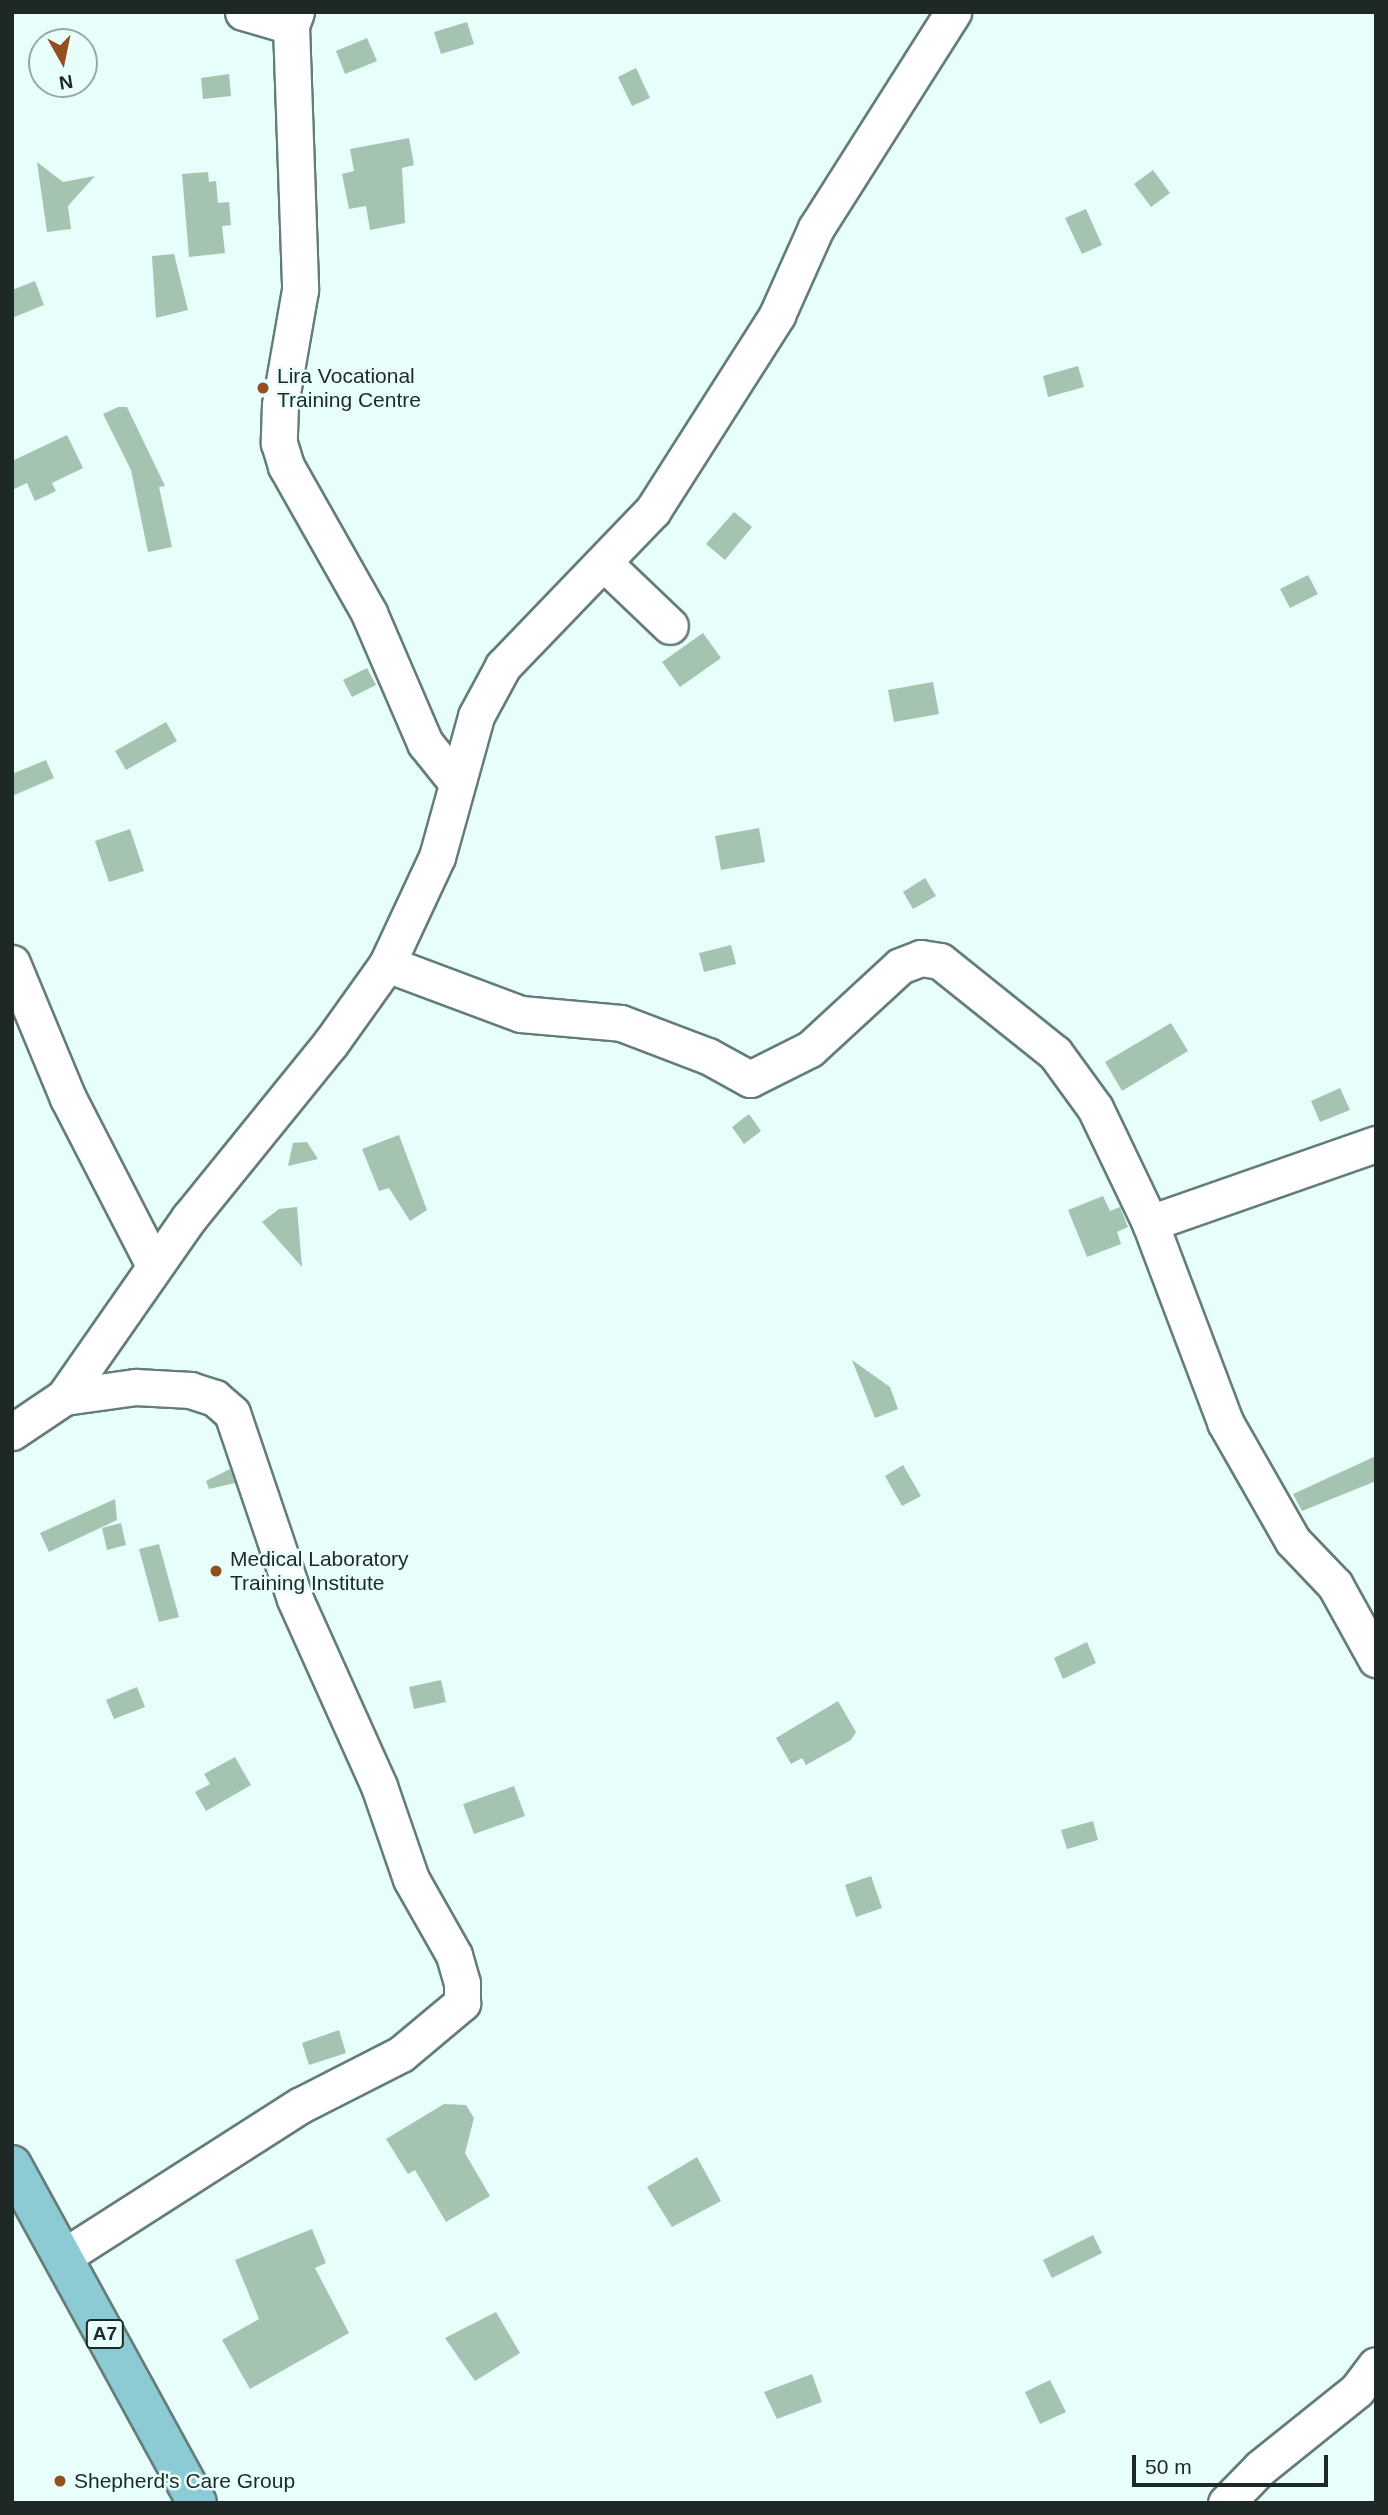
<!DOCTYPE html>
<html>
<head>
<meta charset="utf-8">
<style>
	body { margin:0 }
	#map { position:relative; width:1388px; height:2515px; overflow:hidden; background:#e7fefa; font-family:Arial,sans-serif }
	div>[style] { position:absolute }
	.building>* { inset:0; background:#a5c3b1 }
	.roads { filter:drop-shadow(2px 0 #647d79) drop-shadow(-2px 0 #647d79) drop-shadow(0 2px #647d79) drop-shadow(0 -2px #647d79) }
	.minor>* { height:35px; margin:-17.5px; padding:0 17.5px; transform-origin:17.5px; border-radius:17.5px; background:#fff }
	.major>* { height:38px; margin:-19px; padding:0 19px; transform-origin:19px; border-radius:19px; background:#8ccad4 }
	.dots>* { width:19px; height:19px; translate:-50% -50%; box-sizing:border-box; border:4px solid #e7fefa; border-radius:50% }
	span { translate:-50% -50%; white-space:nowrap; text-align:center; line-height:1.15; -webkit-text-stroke:5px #e7fefa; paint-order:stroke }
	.shield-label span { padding:2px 5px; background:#e7fefa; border:2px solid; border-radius:5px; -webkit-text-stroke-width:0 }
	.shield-label { font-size:19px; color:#1e2927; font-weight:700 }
	.poi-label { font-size:21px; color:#1e2927 }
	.left { translate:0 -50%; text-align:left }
	.frame { position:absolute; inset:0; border:14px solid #1e2927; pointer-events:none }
	.north { position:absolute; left:28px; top:28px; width:70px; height:70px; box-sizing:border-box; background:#e7fefa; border:2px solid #97a9a6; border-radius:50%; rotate:171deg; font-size:19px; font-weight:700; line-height:28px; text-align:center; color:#1e2927 }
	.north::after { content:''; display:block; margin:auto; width:24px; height:32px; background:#92501e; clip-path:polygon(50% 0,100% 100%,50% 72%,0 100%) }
	.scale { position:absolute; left:1132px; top:2455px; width:196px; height:32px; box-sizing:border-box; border:4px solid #1e2927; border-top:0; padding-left:9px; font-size:21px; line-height:24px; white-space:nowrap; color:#1e2927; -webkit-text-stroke:5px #e7fefa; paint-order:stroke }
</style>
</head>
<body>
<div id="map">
	<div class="building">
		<div style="clip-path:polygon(467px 22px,474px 44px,441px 54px,434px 32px)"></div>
		<div style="clip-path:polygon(367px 38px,377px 61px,345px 74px,336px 51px)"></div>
		<div style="clip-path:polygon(636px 68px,650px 98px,632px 106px,618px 77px)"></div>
		<div style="clip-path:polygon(229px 74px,231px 96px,203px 99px,201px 78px)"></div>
		<div style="clip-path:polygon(409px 138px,414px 165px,402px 168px,405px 223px,370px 230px,366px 206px,349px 209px,342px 174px,354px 171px,350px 149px)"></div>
		<div style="clip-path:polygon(37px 162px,63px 182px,95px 176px,68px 206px,71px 229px,47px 232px)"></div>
		<div style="clip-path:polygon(1153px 170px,1170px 193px,1151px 207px,1134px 184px)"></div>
		<div style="clip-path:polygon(208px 172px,209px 182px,216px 181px,218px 203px,229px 202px,231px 225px,222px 226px,225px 253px,189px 257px,182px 174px)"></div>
		<div style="clip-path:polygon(1086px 209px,1102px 245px,1082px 254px,1065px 218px)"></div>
		<div style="clip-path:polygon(174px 254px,188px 310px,156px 318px,152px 256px)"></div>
		<div style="clip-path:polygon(35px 281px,44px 305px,12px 318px,12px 290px)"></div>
		<div style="clip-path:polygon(1078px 366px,1084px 387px,1048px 397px,1043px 376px)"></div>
		<div style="clip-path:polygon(118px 407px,127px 407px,165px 486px,159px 487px,172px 547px,148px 552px,131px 470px,103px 414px)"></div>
		<div style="clip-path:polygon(67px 435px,83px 468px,52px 483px,56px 491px,35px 501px,27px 483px,12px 490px,12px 461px)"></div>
		<div style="clip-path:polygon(734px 512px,752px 527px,725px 560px,706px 544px)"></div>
		<div style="clip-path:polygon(1308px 575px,1318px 594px,1290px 608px,1280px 589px)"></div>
		<div style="clip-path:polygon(703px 633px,721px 658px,680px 687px,662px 662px)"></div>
		<div style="clip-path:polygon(367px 668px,376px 685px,352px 697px,343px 680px)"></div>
		<div style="clip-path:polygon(933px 682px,939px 714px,894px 722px,888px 690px)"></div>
		<div style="clip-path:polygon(166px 722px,177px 741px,126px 770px,115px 751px)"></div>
		<div style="clip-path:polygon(46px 760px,54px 778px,12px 796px,12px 774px)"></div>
		<div style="clip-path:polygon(759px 828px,765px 862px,721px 870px,715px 836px)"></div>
		<div style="clip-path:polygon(130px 829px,144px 871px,109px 882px,95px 841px)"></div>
		<div style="clip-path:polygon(925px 878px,936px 896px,913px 909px,903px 892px)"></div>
		<div style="clip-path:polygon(731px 945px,736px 964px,704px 972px,699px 953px)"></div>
		<div style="clip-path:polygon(1171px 1023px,1188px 1051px,1122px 1091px,1105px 1062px)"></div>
		<div style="clip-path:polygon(1340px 1088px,1350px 1110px,1320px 1122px,1311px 1101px)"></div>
		<div style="clip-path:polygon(749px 1114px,761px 1131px,744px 1144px,732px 1127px)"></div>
		<div style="clip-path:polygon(399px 1135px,427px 1210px,410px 1221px,389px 1188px,379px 1191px,362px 1149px)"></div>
		<div style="clip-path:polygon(307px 1142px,318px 1159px,288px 1166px,293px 1143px)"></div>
		<div style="clip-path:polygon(1103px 1196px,1110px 1211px,1120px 1207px,1128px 1227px,1117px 1232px,1121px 1244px,1087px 1257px,1068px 1210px)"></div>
		<div style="clip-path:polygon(297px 1207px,302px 1267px,262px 1222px,279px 1209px)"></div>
		<div style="clip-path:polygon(852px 1360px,890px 1387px,898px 1409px,875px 1418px)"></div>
		<div style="clip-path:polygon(1376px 1456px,1376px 1481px,1302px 1511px,1293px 1494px)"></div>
		<div style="clip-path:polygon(903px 1465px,921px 1496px,902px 1506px,885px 1476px)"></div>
		<div style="clip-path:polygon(230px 1469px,235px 1483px,209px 1489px,206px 1481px)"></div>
		<div style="clip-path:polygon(115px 1499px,117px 1520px,49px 1552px,40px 1533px)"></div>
		<div style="clip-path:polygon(121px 1523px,126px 1545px,107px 1550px,102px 1528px)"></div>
		<div style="clip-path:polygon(159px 1544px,179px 1617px,159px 1622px,139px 1549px)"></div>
		<div style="clip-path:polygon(1087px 1642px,1096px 1663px,1063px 1679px,1054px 1658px)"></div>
		<div style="clip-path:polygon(441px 1680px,446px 1702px,414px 1709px,409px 1687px)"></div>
		<div style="clip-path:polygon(137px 1687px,145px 1707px,114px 1719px,106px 1700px)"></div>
		<div style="clip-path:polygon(838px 1701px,856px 1732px,851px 1740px,806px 1765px,802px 1758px,791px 1764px,776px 1738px)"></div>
		<div style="clip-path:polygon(235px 1757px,251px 1785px,206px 1811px,195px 1792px,210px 1784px,204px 1774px)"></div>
		<div style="clip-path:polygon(514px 1786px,525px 1816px,474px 1834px,463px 1804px)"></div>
		<div style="clip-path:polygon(1093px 1821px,1098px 1840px,1067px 1849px,1061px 1830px)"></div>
		<div style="clip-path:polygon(871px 1876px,882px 1908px,856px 1917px,845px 1885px)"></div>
		<div style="clip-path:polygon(339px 2030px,346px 2053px,309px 2065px,302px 2043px)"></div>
		<div style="clip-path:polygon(444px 2104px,466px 2105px,474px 2118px,465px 2153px,490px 2196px,446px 2222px,415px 2170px,408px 2174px,386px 2139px)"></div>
		<div style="clip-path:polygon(697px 2157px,721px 2201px,672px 2227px,647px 2187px)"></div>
		<div style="clip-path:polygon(312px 2229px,326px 2263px,315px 2268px,349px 2333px,250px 2389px,222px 2340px,259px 2319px,235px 2260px)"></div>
		<div style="clip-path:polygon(1093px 2235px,1102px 2253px,1052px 2278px,1043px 2260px)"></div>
		<div style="clip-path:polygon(496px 2312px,520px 2353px,475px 2381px,445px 2338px)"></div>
		<div style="clip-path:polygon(812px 2374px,822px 2402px,777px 2419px,764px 2392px)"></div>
		<div style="clip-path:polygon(1050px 2380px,1066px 2412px,1040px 2424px,1025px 2392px)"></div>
	</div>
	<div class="roads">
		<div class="minor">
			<div style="left:243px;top:12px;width:50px;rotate:16.3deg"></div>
			<div style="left:296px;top:12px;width:15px;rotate:110deg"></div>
			<div style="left:291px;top:26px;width:264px;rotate:88deg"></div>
			<div style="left:300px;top:290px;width:117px;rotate:99.9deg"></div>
			<div style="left:280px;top:405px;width:38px;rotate:92deg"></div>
			<div style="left:279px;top:443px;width:24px;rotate:73deg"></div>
			<div style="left:286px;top:466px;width:169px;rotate:60.5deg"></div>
			<div style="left:369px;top:613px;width:142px;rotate:66.7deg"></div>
			<div style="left:425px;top:743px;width:51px;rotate:51.3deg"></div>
			<div style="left:604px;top:563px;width:91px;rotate:43.7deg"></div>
			<div style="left:12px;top:963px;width:146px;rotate:67.5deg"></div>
			<div style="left:68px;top:1098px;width:188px;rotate:62.8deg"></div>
			<div style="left:387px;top:964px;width:143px;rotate:20.5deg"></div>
			<div style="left:521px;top:1014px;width:100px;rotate:5.1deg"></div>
			<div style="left:621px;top:1023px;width:93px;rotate:20.8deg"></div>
			<div style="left:708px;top:1056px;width:48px;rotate:28.7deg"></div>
			<div style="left:750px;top:1079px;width:67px;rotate:-26.6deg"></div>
			<div style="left:810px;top:1049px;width:122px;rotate:-42.7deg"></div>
			<div style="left:900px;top:966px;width:22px;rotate:-21deg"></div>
			<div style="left:921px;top:958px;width:19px;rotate:9deg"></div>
			<div style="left:940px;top:961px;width:147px;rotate:38.7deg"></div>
			<div style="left:1055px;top:1053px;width:68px;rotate:54deg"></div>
			<div style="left:1095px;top:1108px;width:127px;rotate:64.4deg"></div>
			<div style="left:1150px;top:1223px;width:239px;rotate:-19.3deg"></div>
			<div style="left:1150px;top:1223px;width:213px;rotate:69.3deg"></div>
			<div style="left:1225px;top:1422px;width:137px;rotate:60.3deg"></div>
			<div style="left:1293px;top:1541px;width:61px;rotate:46.3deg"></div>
			<div style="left:1335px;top:1585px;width:85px;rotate:61deg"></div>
			<div style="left:12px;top:1432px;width:63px;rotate:-33.9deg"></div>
			<div style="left:64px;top:1397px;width:218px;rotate:-55.1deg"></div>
			<div style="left:189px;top:1218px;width:224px;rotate:-51deg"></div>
			<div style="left:330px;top:1044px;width:98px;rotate:-54.5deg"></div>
			<div style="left:387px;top:964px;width:118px;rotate:-65deg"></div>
			<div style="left:437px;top:857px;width:146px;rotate:-74.5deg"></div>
			<div style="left:476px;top:716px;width:57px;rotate:-61.6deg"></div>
			<div style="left:503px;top:666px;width:216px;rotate:-46.1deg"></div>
			<div style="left:653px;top:510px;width:231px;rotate:-57.5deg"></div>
			<div style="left:777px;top:315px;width:95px;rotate:-65.9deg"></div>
			<div style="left:816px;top:228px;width:256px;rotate:-57.6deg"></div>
			<div style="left:63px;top:2257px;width:282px;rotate:-32.6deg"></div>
			<div style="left:301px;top:2105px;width:112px;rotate:-27deg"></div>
			<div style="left:401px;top:2054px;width:80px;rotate:-39.9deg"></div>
			<div style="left:462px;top:2003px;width:20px;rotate:-90deg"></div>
			<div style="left:462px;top:1983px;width:29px;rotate:-106deg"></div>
			<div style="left:454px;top:1955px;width:87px;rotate:-119.5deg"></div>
			<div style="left:411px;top:1879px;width:98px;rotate:-109deg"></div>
			<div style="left:379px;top:1786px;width:205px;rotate:-114.2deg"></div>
			<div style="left:295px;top:1599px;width:196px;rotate:-108.7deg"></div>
			<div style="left:232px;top:1413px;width:23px;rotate:-139deg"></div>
			<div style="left:215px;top:1398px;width:25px;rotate:-162deg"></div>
			<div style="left:191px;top:1390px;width:56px;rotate:-176.9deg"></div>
			<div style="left:135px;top:1387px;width:72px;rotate:172deg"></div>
			<div style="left:1226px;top:2503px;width:49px;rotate:-45.8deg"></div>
			<div style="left:1260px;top:2468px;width:124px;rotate:-38.8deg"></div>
			<div style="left:1357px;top:2390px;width:31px;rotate:-53deg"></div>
		</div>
		<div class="major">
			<div style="left:12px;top:2165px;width:385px;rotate:61.3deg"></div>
		</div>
	</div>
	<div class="dots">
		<div style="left:263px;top:388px;background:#92501e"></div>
		<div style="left:216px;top:1571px;background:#92501e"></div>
		<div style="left:60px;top:2481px;background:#92501e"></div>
	</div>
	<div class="shield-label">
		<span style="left:105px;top:2334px">A7</span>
	</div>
	<div class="poi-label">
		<span class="left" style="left:277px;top:388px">Lira Vocational<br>Training Centre</span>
		<span class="left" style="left:230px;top:1571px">Medical Laboratory<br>Training Institute</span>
		<span class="left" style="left:74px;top:2481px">Shepherd's Care Group</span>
	</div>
	<div class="frame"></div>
	<div class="north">N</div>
	<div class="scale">50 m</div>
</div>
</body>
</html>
